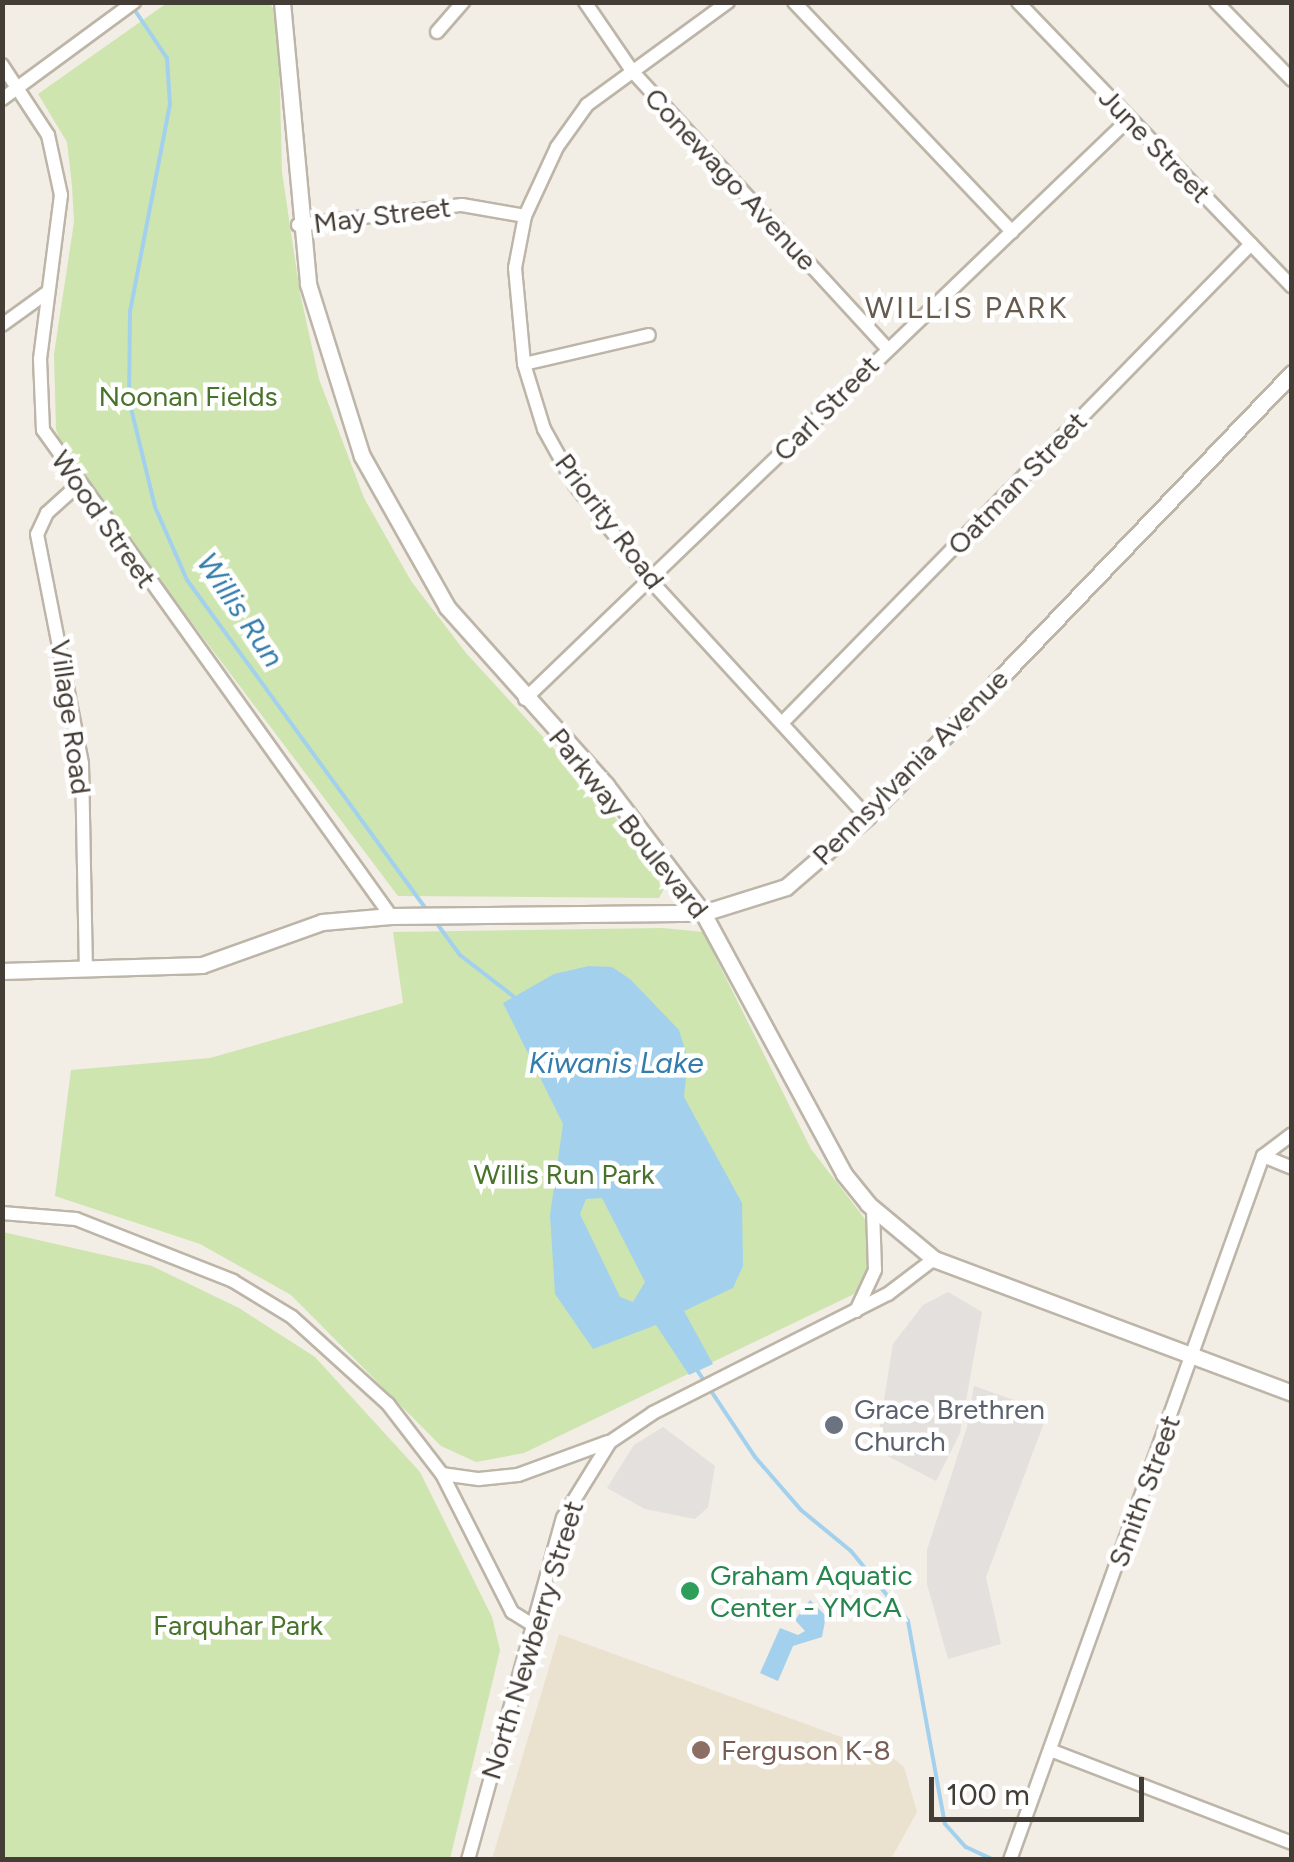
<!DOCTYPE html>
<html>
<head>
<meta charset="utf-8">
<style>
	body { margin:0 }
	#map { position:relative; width:1294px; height:1862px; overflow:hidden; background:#f2ede5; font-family:Figtree,sans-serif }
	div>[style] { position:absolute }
	.education>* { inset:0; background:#eae2cf }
	.green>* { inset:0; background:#cee5af }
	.parking>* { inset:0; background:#e3e0dd }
	.water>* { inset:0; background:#a3d1ed }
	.stream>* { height:4px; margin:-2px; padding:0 2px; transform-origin:2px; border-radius:2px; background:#a3d1ed }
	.roads { filter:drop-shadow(2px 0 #bdb5a8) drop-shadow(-2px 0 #bdb5a8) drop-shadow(0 2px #bdb5a8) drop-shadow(0 -2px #bdb5a8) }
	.minor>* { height:12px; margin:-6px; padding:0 6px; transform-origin:6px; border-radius:6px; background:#fff }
	.tertiary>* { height:15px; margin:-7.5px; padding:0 7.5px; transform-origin:7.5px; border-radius:7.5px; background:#fff }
	.dots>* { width:28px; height:28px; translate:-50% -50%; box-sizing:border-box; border:5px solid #fff; border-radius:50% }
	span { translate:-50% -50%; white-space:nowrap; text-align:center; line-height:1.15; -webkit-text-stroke:9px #fff; paint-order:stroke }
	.street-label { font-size:28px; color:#443d35 }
	.park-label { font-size:28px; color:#48732b }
	.worship-label { font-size:28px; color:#5b616d }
	.left { translate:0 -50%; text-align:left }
	.leisure-label { font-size:28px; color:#27864d }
	.education-label { font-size:28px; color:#785e54 }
	.neighbourhood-label { font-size:30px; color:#665b4d; letter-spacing:2.5px }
	.water-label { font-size:30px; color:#337cab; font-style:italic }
	.frame { position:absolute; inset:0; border:5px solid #443d35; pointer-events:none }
	.scale { position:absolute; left:929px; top:1777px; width:215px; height:45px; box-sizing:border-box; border:5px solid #443d35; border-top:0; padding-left:12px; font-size:30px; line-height:35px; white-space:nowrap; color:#443d35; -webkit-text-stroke:8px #fff; paint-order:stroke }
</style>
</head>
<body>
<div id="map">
	<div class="education">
		<div style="clip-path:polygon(559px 1634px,888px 1754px,904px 1767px,917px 1812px,891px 1859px,492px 1859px)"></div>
	</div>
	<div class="green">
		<div style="clip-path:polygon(167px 3px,270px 3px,278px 18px,282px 172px,300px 293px,319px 379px,364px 498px,411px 581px,466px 653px,610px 810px,664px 889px,659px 898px,398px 896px,64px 453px,56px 429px,54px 354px,74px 222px,72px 186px,67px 142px,38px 94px)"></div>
		<div style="clip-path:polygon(663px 928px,703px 932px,811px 1149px,865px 1219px,873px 1262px,854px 1294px,524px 1453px,476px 1462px,441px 1446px,291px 1295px,200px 1244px,55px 1196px,71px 1070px,210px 1058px,403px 1003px,393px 932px)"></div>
		<div style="clip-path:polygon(3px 1232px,152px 1266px,239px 1308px,315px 1357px,420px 1472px,492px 1617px,500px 1650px,450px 1859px,3px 1859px)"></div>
	</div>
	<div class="parking">
		<div style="clip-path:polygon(948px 1292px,982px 1312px,960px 1433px,936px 1481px,876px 1450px,893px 1344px,923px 1305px)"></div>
		<div style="clip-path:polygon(974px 1386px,1048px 1412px,986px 1577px,1001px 1644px,948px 1659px,927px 1584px,927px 1550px,967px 1427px)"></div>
		<div style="clip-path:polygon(663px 1427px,715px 1466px,708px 1507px,695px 1519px,645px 1509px,607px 1488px,634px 1445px)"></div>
	</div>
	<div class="water">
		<div style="clip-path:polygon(evenodd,589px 966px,612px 967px,630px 979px,679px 1030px,688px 1059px,684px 1097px,742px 1203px,743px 1266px,733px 1288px,684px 1311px,713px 1364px,689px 1375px,656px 1325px,593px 1349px,555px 1294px,550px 1215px,563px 1124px,503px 1003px,554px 974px,589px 966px,602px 1198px,645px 1282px,633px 1302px,620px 1297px,580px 1214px,586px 1199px,602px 1198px)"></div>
		<div style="clip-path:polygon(810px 1600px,826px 1616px,822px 1637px,793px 1646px,778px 1681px,760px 1673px,780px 1628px,798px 1635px,805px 1631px,795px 1620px)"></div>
	</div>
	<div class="stream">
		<div style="left:132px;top:6px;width:63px;rotate:56.1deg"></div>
		<div style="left:167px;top:58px;width:46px;rotate:86.3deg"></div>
		<div style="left:170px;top:104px;width:211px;rotate:100.9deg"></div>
		<div style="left:130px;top:311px;width:89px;rotate:90.6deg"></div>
		<div style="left:129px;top:400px;width:110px;rotate:76.3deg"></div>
		<div style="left:155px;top:507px;width:80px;rotate:66.3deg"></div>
		<div style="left:187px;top:580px;width:407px;rotate:54deg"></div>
		<div style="left:435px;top:921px;width:42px;rotate:53.7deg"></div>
		<div style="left:460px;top:955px;width:67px;rotate:37.7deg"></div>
		<div style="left:697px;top:1370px;width:105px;rotate:56.3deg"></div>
		<div style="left:755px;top:1457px;width:70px;rotate:49deg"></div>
		<div style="left:801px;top:1510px;width:65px;rotate:39.4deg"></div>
		<div style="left:851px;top:1551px;width:90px;rotate:50.8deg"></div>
		<div style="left:908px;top:1621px;width:206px;rotate:79.7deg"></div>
		<div style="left:945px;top:1824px;width:31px;rotate:48deg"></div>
		<div style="left:966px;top:1847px;width:31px;rotate:25deg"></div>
	</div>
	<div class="roads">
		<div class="minor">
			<div style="left:585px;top:2px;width:85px;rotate:55.6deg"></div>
			<div style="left:633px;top:72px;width:375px;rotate:47.4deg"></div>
			<div style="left:728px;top:2px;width:175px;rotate:143.9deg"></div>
			<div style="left:587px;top:105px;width:52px;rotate:125.5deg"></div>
			<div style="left:557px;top:147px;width:76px;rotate:114.9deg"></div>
			<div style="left:525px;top:216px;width:53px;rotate:100.9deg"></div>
			<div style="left:515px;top:268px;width:96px;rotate:84.6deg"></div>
			<div style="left:524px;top:364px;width:68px;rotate:72.9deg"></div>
			<div style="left:544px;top:429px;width:64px;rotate:61deg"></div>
			<div style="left:575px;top:485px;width:122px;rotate:51.6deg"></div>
			<div style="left:651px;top:581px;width:320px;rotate:47.5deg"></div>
			<div style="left:794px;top:2px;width:317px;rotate:46.5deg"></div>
			<div style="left:1018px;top:2px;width:395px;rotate:46.1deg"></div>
			<div style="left:1216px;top:2px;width:109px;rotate:45.7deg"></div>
			<div style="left:437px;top:32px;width:40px;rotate:-49deg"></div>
			<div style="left:2px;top:65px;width:84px;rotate:56.7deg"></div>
			<div style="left:48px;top:135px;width:61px;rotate:77.8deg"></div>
			<div style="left:61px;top:195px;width:165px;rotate:97.3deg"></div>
			<div style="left:40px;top:359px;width:71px;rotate:87.6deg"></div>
			<div style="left:43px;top:430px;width:598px;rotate:54.4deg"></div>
			<div style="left:2px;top:99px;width:164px;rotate:-36.3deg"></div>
			<div style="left:298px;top:225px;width:165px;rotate:-7deg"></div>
			<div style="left:462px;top:205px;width:64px;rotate:9.9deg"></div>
			<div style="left:2px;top:325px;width:57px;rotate:-35.7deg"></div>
			<div style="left:524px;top:364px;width:128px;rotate:-13.1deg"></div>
			<div style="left:78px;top:485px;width:42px;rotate:137.9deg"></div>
			<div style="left:47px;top:513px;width:23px;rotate:115deg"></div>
			<div style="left:37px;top:534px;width:234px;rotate:78.9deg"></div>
			<div style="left:82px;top:764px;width:205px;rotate:88.9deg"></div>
			<div style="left:525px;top:699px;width:837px;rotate:-43.84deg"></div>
			<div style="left:783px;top:722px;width:669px;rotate:-45.61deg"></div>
			<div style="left:1263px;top:1156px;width:31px;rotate:22deg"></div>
			<div style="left:2px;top:1213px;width:74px;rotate:4.6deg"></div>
			<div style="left:76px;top:1219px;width:169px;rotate:21.5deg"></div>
			<div style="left:233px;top:1281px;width:69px;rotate:31.4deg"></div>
			<div style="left:292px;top:1317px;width:130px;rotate:42.2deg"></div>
			<div style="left:388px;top:1404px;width:88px;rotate:52.4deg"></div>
			<div style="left:442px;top:1474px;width:155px;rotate:63.1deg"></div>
			<div style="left:512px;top:1612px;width:25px;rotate:32deg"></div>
			<div style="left:856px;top:1311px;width:45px;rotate:-65.1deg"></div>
			<div style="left:875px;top:1270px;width:61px;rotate:-91.9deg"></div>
			<div style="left:442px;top:1474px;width:37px;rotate:8deg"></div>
			<div style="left:479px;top:1479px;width:39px;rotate:-6deg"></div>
			<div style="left:518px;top:1475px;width:96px;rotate:-20.1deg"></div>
			<div style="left:1050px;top:1750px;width:259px;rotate:21deg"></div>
			<div style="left:468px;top:1860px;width:355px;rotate:-74.5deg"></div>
			<div style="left:563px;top:1518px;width:89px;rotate:-58.3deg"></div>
			<div style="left:610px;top:1442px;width:52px;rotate:-34deg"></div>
			<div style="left:653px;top:1413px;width:263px;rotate:-26.9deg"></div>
			<div style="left:888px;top:1294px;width:58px;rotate:-37.3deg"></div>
			<div style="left:1010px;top:1860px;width:748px;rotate:-70.23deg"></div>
			<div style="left:1263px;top:1156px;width:36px;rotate:-37deg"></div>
		</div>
		<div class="tertiary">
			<div style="left:282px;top:2px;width:283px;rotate:84.7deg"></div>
			<div style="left:308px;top:284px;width:180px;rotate:72.6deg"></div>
			<div style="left:362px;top:456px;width:173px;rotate:60.6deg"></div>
			<div style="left:447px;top:607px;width:239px;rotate:48.2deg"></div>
			<div style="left:606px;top:785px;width:161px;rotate:52.8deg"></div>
			<div style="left:703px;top:913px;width:297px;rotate:61.6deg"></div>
			<div style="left:844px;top:1174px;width:38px;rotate:51deg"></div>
			<div style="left:868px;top:1204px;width:86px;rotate:39.8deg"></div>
			<div style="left:934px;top:1259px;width:382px;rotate:20.5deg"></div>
			<div style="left:2px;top:971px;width:200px;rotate:-1.7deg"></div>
			<div style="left:202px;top:965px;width:127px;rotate:-19.7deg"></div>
			<div style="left:322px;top:922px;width:69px;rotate:-5deg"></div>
			<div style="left:391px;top:916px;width:312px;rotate:-0.6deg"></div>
			<div style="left:703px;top:913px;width:87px;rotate:-17.4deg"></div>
			<div style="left:786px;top:887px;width:107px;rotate:-40.8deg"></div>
			<div style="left:867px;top:817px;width:615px;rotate:-46.25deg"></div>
		</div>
	</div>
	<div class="dots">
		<div style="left:834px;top:1425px;background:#6b7280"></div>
		<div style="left:690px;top:1591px;background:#2e9e5b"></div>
		<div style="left:701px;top:1750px;background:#8d6e63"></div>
	</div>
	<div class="street-label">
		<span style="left:1155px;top:145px;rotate:46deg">June Street</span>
		<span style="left:731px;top:179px;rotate:47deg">Conewago Avenue</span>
		<span style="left:382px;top:215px;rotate:-7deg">May Street</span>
		<span style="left:826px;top:408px;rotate:-45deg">Carl Street</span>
		<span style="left:1017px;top:483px;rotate:-46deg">Oatman Street</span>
		<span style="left:104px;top:519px;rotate:55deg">Wood Street</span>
		<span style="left:610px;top:521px;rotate:53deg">Priority Road</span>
		<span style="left:71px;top:717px;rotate:82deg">Village Road</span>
		<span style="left:910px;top:767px;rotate:-45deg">Pennsylvania Avenue</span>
		<span style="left:629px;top:823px;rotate:51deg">Parkway Boulevard</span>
		<span style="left:1144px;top:1491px;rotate:-70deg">Smith Street</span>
		<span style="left:532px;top:1640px;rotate:-73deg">North Newberry Street</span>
	</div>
	<div class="park-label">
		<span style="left:188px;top:396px">Noonan Fields</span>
		<span style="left:564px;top:1174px">Willis Run Park</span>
		<span style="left:238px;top:1625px">Farquhar Park</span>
	</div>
	<div class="worship-label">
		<span class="left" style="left:854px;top:1425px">Grace Brethren<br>Church</span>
	</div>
	<div class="leisure-label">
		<span class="left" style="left:710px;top:1591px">Graham Aquatic<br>Center - YMCA</span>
	</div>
	<div class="education-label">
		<span class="left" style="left:721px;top:1750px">Ferguson K-8</span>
	</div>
	<div class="neighbourhood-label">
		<span style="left:967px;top:308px">WILLIS PARK</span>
	</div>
	<div class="water-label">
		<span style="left:240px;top:610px;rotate:56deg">Willis Run</span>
		<span style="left:616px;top:1063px">Kiwanis Lake</span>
	</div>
	<div class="frame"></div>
	<div class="scale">100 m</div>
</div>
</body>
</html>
